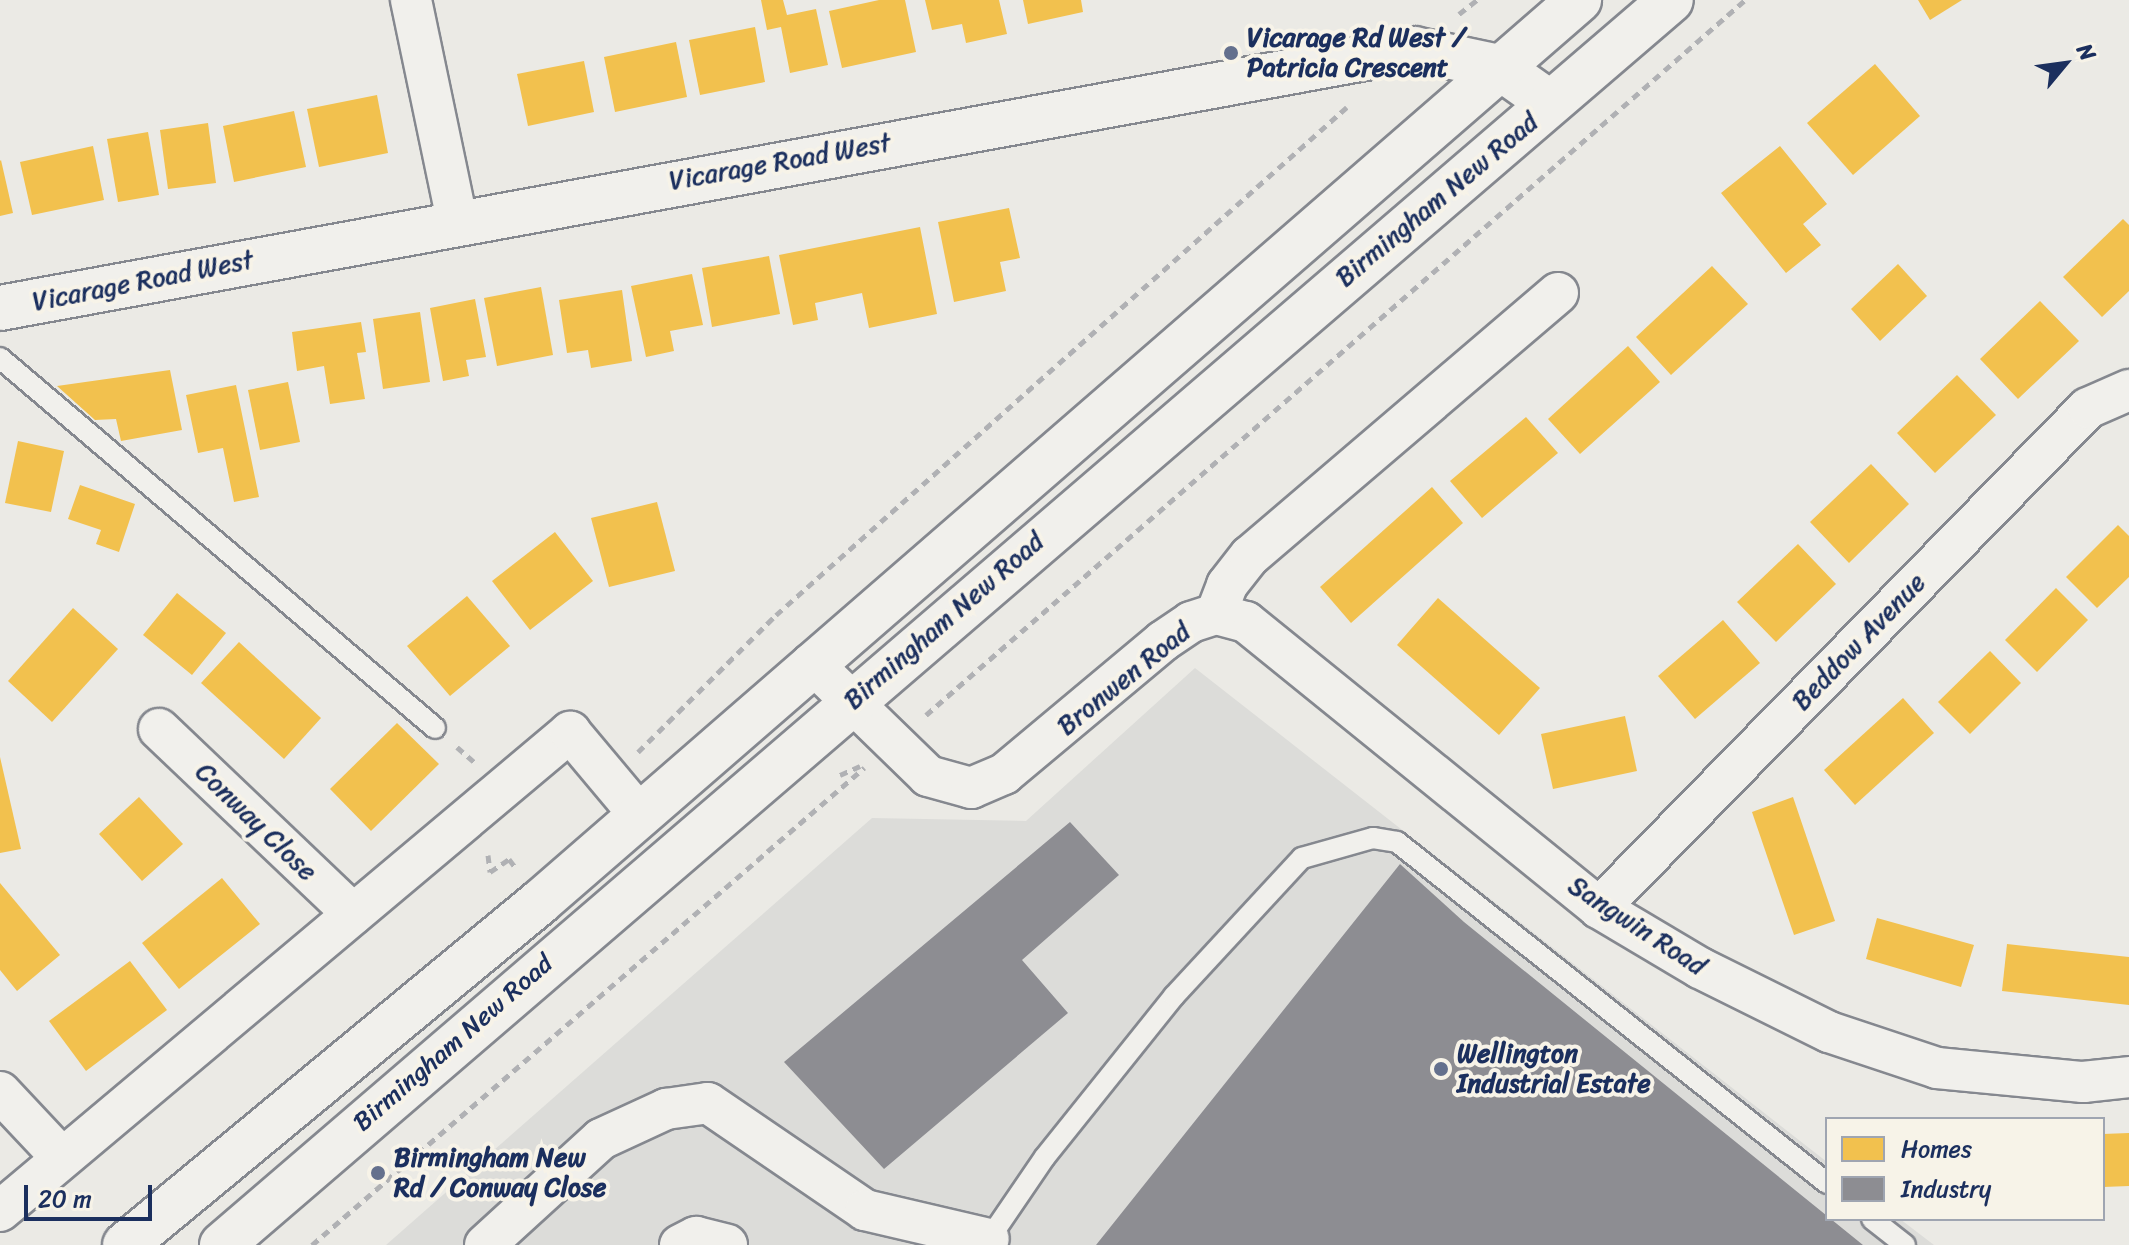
<!DOCTYPE html>
<html>
<head>
<meta charset="utf-8">
<style>
	body { margin:0 }
	#map { position:relative; width:2129px; height:1245px; overflow:hidden; background:#ebeae5; font-family:Sriracha,sans-serif }
	div>[style] { position:absolute }
	.built>* { inset:0; background:#dcdcd9 }
	.homes>* { inset:0; background:#f2c14e }
	.industry>* { inset:0; background:#8d8d92 }
	.path>* { height:5px; margin-top:-2.5px; transform-origin:0; background:repeating-linear-gradient(90deg,#b0b1b4 0 8px,transparent 0 14px) }
	.roads { filter:drop-shadow(2px 0 #85888f) drop-shadow(-2px 0 #85888f) drop-shadow(0 2px #85888f) drop-shadow(0 -2px #85888f) }
	.service>* { height:20px; margin:-10px; padding:0 10px; transform-origin:10px; border-radius:10px; background:#f1f0ec }
	.minor>* { height:40px; margin:-20px; padding:0 20px; transform-origin:20px; border-radius:20px; background:#f1f0ec }
	.secondary>* { height:44px; margin:-22px; padding:0 22px; transform-origin:22px; border-radius:22px; background:#f1f0ec }
	.trunk>* { height:44px; margin:-22px; padding:0 22px; transform-origin:22px; border-radius:22px; background:#f1f0ec }
	.dots>* { width:22px; height:22px; translate:-50% -50%; box-sizing:border-box; border:4px solid #f7f3e8; border-radius:50% }
	span { translate:-50% -50%; white-space:nowrap; text-align:center; line-height:1.15; -webkit-text-stroke:8px #f7f3e8; paint-order:stroke }
	.poi-label { font-size:26px; color:#1b2f5e; font-weight:700 }
	.left { translate:0 -50%; text-align:left }
	.street-label { font-size:26px; color:#1b2f5e }
	.legend { position:absolute; left:1825px; top:1117px; width:280px; height:104px; box-sizing:border-box; background:#f7f3e8; border:2px solid #9fa5b1; margin:0; padding:10px 14px; list-style:none; font-size:24px; color:#1b2f5e }
	.legend li { display:flex; align-items:center; gap:16px; height:40px }
	.legend b { width:40px; border:2px solid #9fa5b1 }
	.north { position:absolute; left:2025px; top:24px; width:80px; height:80px; -webkit-text-stroke:6px #f7f3e8; paint-order:stroke; rotate:61deg; font-size:22px; font-weight:700; line-height:32px; text-align:center; color:#1b2f5e }
	.north::after { content:''; display:block; margin:auto; width:28px; height:36px; background:#1b2f5e; clip-path:polygon(50% 0,100% 100%,50% 72%,0 100%) }
	.scale { position:absolute; left:24px; top:1185px; width:128px; height:36px; box-sizing:border-box; border:4px solid #1b2f5e; border-top:0; padding-left:10px; font-size:24px; line-height:28px; white-space:nowrap; color:#1b2f5e; -webkit-text-stroke:6px #f7f3e8; paint-order:stroke }
</style>
</head>
<body>
<div id="map">
	<div class="built">
		<div style="clip-path:polygon(1195px 668px,1827px 1162px,1827px 1219px,1900px 1219px,1934px 1245px,386px 1245px,872px 818px,1026px 821px)"></div>
	</div>
	<div class="homes">
		<div style="clip-path:polygon(761px 0,783px 0,787px 15px,816px 9px,828px 65px,790px 73px,781px 27px,767px 30px)"></div>
		<div style="clip-path:polygon(879px 0,905px 0,916px 52px,842px 68px,829px 11px)"></div>
		<div style="clip-path:polygon(925px 0,999px 0,1007px 34px,966px 43px,962px 24px,932px 30px)"></div>
		<div style="clip-path:polygon(1023px 0,1081px 0,1083px 12px,1028px 24px)"></div>
		<div style="clip-path:polygon(1918px 0,1962px 0,1930px 20px)"></div>
		<div style="clip-path:polygon(755px 27px,765px 82px,700px 95px,689px 40px)"></div>
		<div style="clip-path:polygon(676px 42px,687px 97px,615px 112px,604px 57px)"></div>
		<div style="clip-path:polygon(584px 61px,594px 112px,528px 126px,517px 74px)"></div>
		<div style="clip-path:polygon(1875px 64px,1920px 116px,1853px 175px,1807px 123px)"></div>
		<div style="clip-path:polygon(377px 95px,388px 153px,319px 167px,307px 109px)"></div>
		<div style="clip-path:polygon(294px 111px,306px 167px,234px 182px,223px 126px)"></div>
		<div style="clip-path:polygon(208px 123px,216px 183px,168px 189px,160px 130px)"></div>
		<div style="clip-path:polygon(148px 132px,159px 195px,118px 202px,107px 139px)"></div>
		<div style="clip-path:polygon(93px 146px,104px 200px,32px 215px,20px 162px)"></div>
		<div style="clip-path:polygon(1780px 146px,1827px 204px,1803px 224px,1821px 245px,1786px 273px,1721px 193px)"></div>
		<div style="clip-path:polygon(1px 160px,13px 213px,0 216px,0 161px)"></div>
		<div style="clip-path:polygon(1009px 208px,1020px 258px,1000px 262px,1006px 291px,954px 302px,938px 222px)"></div>
		<div style="clip-path:polygon(2123px 219px,2129px 225px,2129px 291px,2102px 317px,2063px 277px)"></div>
		<div style="clip-path:polygon(920px 227px,937px 314px,869px 328px,862px 293px,815px 303px,818px 320px,793px 325px,779px 255px)"></div>
		<div style="clip-path:polygon(769px 256px,780px 314px,712px 327px,702px 268px)"></div>
		<div style="clip-path:polygon(1898px 264px,1927px 296px,1880px 341px,1851px 309px)"></div>
		<div style="clip-path:polygon(1712px 266px,1748px 304px,1671px 375px,1636px 337px)"></div>
		<div style="clip-path:polygon(692px 274px,703px 325px,670px 331px,674px 351px,646px 357px,631px 286px)"></div>
		<div style="clip-path:polygon(541px 287px,553px 355px,497px 366px,484px 298px)"></div>
		<div style="clip-path:polygon(622px 290px,632px 361px,591px 368px,588px 350px,567px 353px,559px 300px)"></div>
		<div style="clip-path:polygon(475px 299px,486px 357px,466px 360px,469px 376px,443px 381px,430px 308px)"></div>
		<div style="clip-path:polygon(2040px 301px,2079px 341px,2018px 399px,1980px 359px)"></div>
		<div style="clip-path:polygon(420px 312px,430px 382px,383px 389px,373px 319px)"></div>
		<div style="clip-path:polygon(361px 322px,366px 352px,357px 353px,365px 399px,330px 404px,324px 366px,297px 371px,292px 332px)"></div>
		<div style="clip-path:polygon(1628px 346px,1660px 382px,1580px 454px,1548px 419px)"></div>
		<div style="clip-path:polygon(170px 370px,182px 430px,121px 441px,116px 419px,95px 420px,57px 386px)"></div>
		<div style="clip-path:polygon(1957px 375px,1996px 415px,1935px 473px,1897px 433px)"></div>
		<div style="clip-path:polygon(288px 382px,300px 442px,260px 450px,248px 390px)"></div>
		<div style="clip-path:polygon(236px 385px,259px 497px,234px 502px,223px 448px,198px 453px,186px 395px)"></div>
		<div style="clip-path:polygon(1526px 417px,1558px 453px,1482px 518px,1450px 481px)"></div>
		<div style="clip-path:polygon(18px 441px,64px 451px,51px 512px,5px 503px)"></div>
		<div style="clip-path:polygon(1871px 464px,1909px 504px,1849px 563px,1810px 522px)"></div>
		<div style="clip-path:polygon(80px 485px,135px 504px,119px 552px,96px 544px,101px 530px,68px 519px)"></div>
		<div style="clip-path:polygon(1432px 487px,1463px 523px,1351px 623px,1320px 587px)"></div>
		<div style="clip-path:polygon(657px 502px,675px 571px,609px 587px,591px 518px)"></div>
		<div style="clip-path:polygon(2118px 525px,2129px 536px,2129px 577px,2097px 608px,2066px 577px)"></div>
		<div style="clip-path:polygon(555px 532px,593px 581px,530px 630px,492px 581px)"></div>
		<div style="clip-path:polygon(1798px 544px,1836px 584px,1776px 642px,1737px 602px)"></div>
		<div style="clip-path:polygon(2056px 588px,2088px 620px,2037px 672px,2005px 640px)"></div>
		<div style="clip-path:polygon(177px 593px,226px 633px,192px 675px,143px 635px)"></div>
		<div style="clip-path:polygon(467px 596px,510px 646px,450px 696px,407px 646px)"></div>
		<div style="clip-path:polygon(1438px 598px,1540px 688px,1499px 735px,1397px 645px)"></div>
		<div style="clip-path:polygon(73px 608px,118px 649px,52px 722px,8px 681px)"></div>
		<div style="clip-path:polygon(1723px 620px,1760px 663px,1695px 719px,1658px 676px)"></div>
		<div style="clip-path:polygon(239px 642px,321px 718px,284px 759px,201px 683px)"></div>
		<div style="clip-path:polygon(1990px 651px,2021px 683px,1970px 734px,1938px 702px)"></div>
		<div style="clip-path:polygon(1903px 698px,1934px 733px,1855px 805px,1824px 770px)"></div>
		<div style="clip-path:polygon(1625px 716px,1637px 771px,1553px 789px,1541px 734px)"></div>
		<div style="clip-path:polygon(397px 723px,439px 764px,371px 831px,330px 789px)"></div>
		<div style="clip-path:polygon(0 757px,21px 849px,0 853px)"></div>
		<div style="clip-path:polygon(139px 797px,183px 844px,142px 881px,99px 834px)"></div>
		<div style="clip-path:polygon(1793px 797px,1835px 921px,1794px 935px,1752px 812px)"></div>
		<div style="clip-path:polygon(222px 878px,260px 924px,179px 989px,142px 943px)"></div>
		<div style="clip-path:polygon(0 883px,60px 955px,17px 991px,0 970px)"></div>
		<div style="clip-path:polygon(1877px 918px,1974px 945px,1961px 987px,1866px 959px)"></div>
		<div style="clip-path:polygon(2007px 944px,2129px 957px,2129px 1005px,2002px 991px)"></div>
		<div style="clip-path:polygon(130px 961px,167px 1010px,86px 1071px,49px 1021px)"></div>
		<div style="clip-path:polygon(2129px 1133px,2129px 1186px,2103px 1187px,2103px 1134px)"></div>
	</div>
	<div class="industry">
		<div style="clip-path:polygon(1070px 822px,1119px 875px,1022px 960px,1068px 1013px,884px 1169px,784px 1062px)"></div>
		<div style="clip-path:polygon(1400px 864px,1464px 922px,1863px 1245px,1096px 1245px)"></div>
	</div>
	<div class="path">
		<div style="left:1459px;top:14px;width:23px;rotate:-38deg"></div>
		<div style="left:926px;top:715px;width:1087px;rotate:-41.12deg"></div>
		<div style="left:457px;top:747px;width:23px;rotate:41deg"></div>
		<div style="left:638px;top:752px;width:194px;rotate:-44.8deg"></div>
		<div style="left:776px;top:615px;width:764px;rotate:-41.66deg"></div>
		<div style="left:840px;top:775px;width:22px;rotate:-24deg"></div>
		<div style="left:488px;top:855px;width:17px;rotate:83deg"></div>
		<div style="left:490px;top:872px;width:23px;rotate:-34deg"></div>
		<div style="left:509px;top:859px;width:10px;rotate:53deg"></div>
		<div style="left:312px;top:1245px;width:730px;rotate:-40.83deg"></div>
	</div>
	<div class="roads">
		<div class="service">
			<div style="left:0;top:358px;width:571px;rotate:40.38deg"></div>
			<div style="left:1872px;top:1219px;width:42px;rotate:38.2deg"></div>
			<div style="left:994px;top:1243px;width:6px;rotate:-141deg"></div>
			<div style="left:989px;top:1239px;width:99px;rotate:-55.7deg"></div>
			<div style="left:1045px;top:1157px;width:206px;rotate:-51.3deg"></div>
			<div style="left:1174px;top:996px;width:188px;rotate:-47.2deg"></div>
			<div style="left:1302px;top:858px;width:74px;rotate:-15.7deg"></div>
			<div style="left:1373px;top:838px;width:24px;rotate:9deg"></div>
			<div style="left:1397px;top:842px;width:549px;rotate:38.42deg"></div>
		</div>
		<div class="minor">
			<div style="left:411px;top:0;width:225px;rotate:78.2deg"></div>
			<div style="left:1216px;top:614px;width:31px;rotate:15deg"></div>
			<div style="left:1246px;top:622px;width:454px;rotate:39deg"></div>
			<div style="left:1599px;top:908px;width:117px;rotate:30.7deg"></div>
			<div style="left:1700px;top:968px;width:144px;rotate:26.4deg"></div>
			<div style="left:1829px;top:1032px;width:114px;rotate:18.4deg"></div>
			<div style="left:1937px;top:1068px;width:147px;rotate:5.5deg"></div>
			<div style="left:2083px;top:1082px;width:46px;rotate:-6.2deg"></div>
			<div style="left:1216px;top:614px;width:31px;rotate:-69deg"></div>
			<div style="left:1227px;top:585px;width:37px;rotate:-52deg"></div>
			<div style="left:1250px;top:556px;width:405px;rotate:-40.5deg"></div>
			<div style="left:812px;top:663px;width:162px;rotate:44.2deg"></div>
			<div style="left:928px;top:776px;width:45px;rotate:15.6deg"></div>
			<div style="left:971px;top:788px;width:36px;rotate:-23deg"></div>
			<div style="left:1004px;top:774px;width:207px;rotate:-39.9deg"></div>
			<div style="left:1163px;top:641px;width:34px;rotate:-34deg"></div>
			<div style="left:1191px;top:622px;width:26px;rotate:-18deg"></div>
			<div style="left:159px;top:729px;width:268px;rotate:43.6deg"></div>
			<div style="left:1599px;top:908px;width:699px;rotate:-45.64deg"></div>
			<div style="left:2088px;top:408px;width:45px;rotate:-23.7deg"></div>
			<div style="left:0;top:1092px;width:88px;rotate:46.8deg"></div>
			<div style="left:0;top:1211px;width:745px;rotate:-40.04deg"></div>
			<div style="left:570px;top:732px;width:106px;rotate:50deg"></div>
			<div style="left:485px;top:1245px;width:157px;rotate:-42.4deg"></div>
			<div style="left:601px;top:1139px;width:72px;rotate:-24.8deg"></div>
			<div style="left:666px;top:1109px;width:42px;rotate:-8.1deg"></div>
			<div style="left:708px;top:1103px;width:190px;rotate:34.3deg"></div>
			<div style="left:865px;top:1210px;width:127px;rotate:13.2deg"></div>
			<div style="left:680px;top:1245px;width:18px;rotate:-27deg"></div>
			<div style="left:696px;top:1237px;width:32px;rotate:14deg"></div>
		</div>
		<div class="secondary">
			<div style="left:0;top:308px;width:1438px;rotate:-10.38deg"></div>
			<div style="left:1414px;top:49px;width:87px;rotate:12deg"></div>
			<div style="left:1499px;top:67px;width:62px;rotate:35.2deg"></div>
		</div>
		<div class="trunk">
			<div style="left:125px;top:1245px;width:538px;rotate:-39.57deg"></div>
			<div style="left:540px;top:902px;width:1376px;rotate:-40.96deg"></div>
			<div style="left:222px;top:1245px;width:1910px;rotate:-40.67deg"></div>
		</div>
	</div>
	<div class="dots">
		<div style="left:1231px;top:53px;background:#64708d"></div>
		<div style="left:1441px;top:1069px;background:#64708d"></div>
		<div style="left:378px;top:1173px;background:#64708d"></div>
	</div>
	<div class="poi-label">
		<span class="left" style="left:1247px;top:53px">Vicarage Rd West /<br>Patricia Crescent</span>
		<span class="left" style="left:1457px;top:1069px">Wellington<br>Industrial Estate</span>
		<span class="left" style="left:394px;top:1173px">Birmingham New<br>Rd / Conway Close</span>
	</div>
	<div class="street-label">
		<span style="left:780px;top:162px;rotate:-10deg">Vicarage Road West</span>
		<span style="left:1437px;top:200px;rotate:-40deg">Birmingham New Road</span>
		<span style="left:143px;top:281px;rotate:-11deg">Vicarage Road West</span>
		<span style="left:944px;top:621px;rotate:-41deg">Birmingham New Road</span>
		<span style="left:1859px;top:642px;rotate:-46deg">Beddow Avenue</span>
		<span style="left:1124px;top:679px;rotate:-39deg">Bronwen Road</span>
		<span style="left:256px;top:822px;rotate:44deg">Conway Close</span>
		<span style="left:1637px;top:926px;rotate:33deg">Sangwin Road</span>
		<span style="left:453px;top:1043px;rotate:-41deg">Birmingham New Road</span>
	</div>
	<ul class="legend">
	<li><b style="height:22px;background:#f2c14e"></b>Homes</li>
	<li><b style="height:22px;background:#8d8d92"></b>Industry</li>
	</ul>
	<div class="north">N</div>
	<div class="scale">20 m</div>
</div>
</body>
</html>
